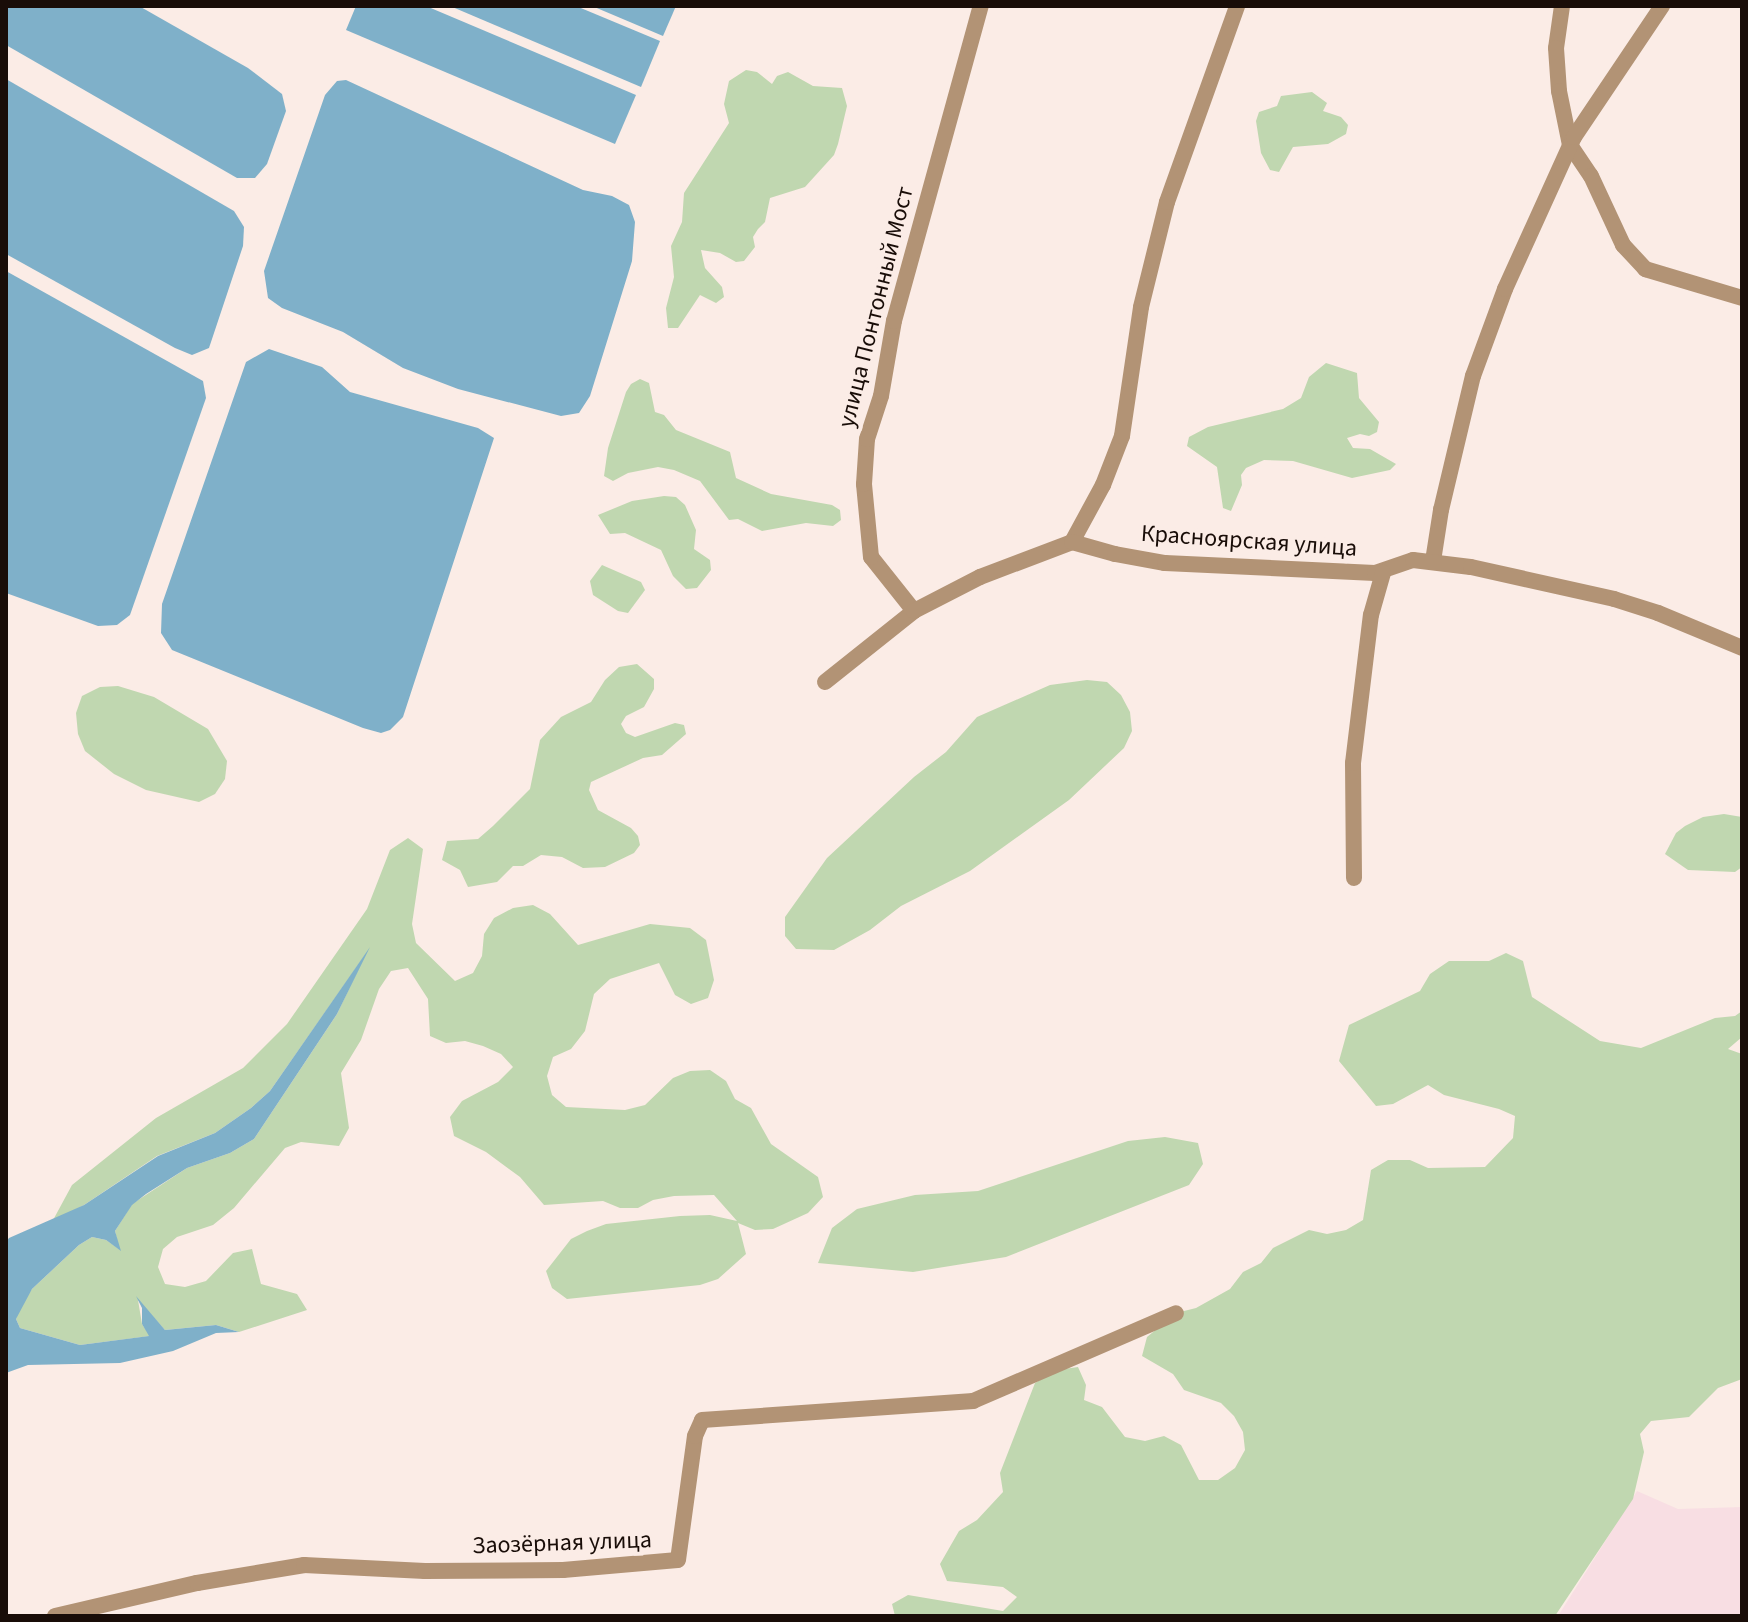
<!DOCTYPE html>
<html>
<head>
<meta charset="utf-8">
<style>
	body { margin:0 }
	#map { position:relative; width:1748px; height:1622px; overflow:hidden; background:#fbece6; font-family:"Source Sans 3",sans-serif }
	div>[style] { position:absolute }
	.industrial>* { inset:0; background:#f8dee3 }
	.green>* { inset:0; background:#c0d7b0 }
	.water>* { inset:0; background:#7fb0c9 }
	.street>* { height:16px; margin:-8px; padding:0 8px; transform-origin:8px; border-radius:8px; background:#b29375 }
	span { translate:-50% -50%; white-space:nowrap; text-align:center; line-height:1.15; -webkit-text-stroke:8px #fbece6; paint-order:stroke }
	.street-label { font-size:24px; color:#190d08 }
	.frame { position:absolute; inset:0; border:8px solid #190d08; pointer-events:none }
</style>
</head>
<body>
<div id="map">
	<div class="industrial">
		<div style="clip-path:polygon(1637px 1491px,1678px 1509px,1742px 1507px,1742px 1616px,1558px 1616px)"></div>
	</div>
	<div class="green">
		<div style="clip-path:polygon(746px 70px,757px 72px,772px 84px,777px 76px,788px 72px,813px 86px,842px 88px,847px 106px,838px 144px,834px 155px,805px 187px,770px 198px,765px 222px,758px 229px,753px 237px,755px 247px,744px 261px,736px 262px,720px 253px,701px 250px,705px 268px,722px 287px,724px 297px,716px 303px,700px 295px,678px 328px,668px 328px,666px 308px,674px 277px,671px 246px,682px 222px,684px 193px,729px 123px,724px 104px,729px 81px)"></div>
		<div style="clip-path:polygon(1312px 92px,1327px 103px,1323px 111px,1341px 117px,1348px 125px,1346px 134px,1328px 144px,1293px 147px,1279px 172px,1270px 170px,1261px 153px,1256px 121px,1259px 112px,1277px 106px,1281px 96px)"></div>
		<div style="clip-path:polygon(1326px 363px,1357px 373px,1359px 398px,1379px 422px,1377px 432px,1369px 436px,1360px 434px,1347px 438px,1353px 448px,1370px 449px,1396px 464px,1390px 470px,1352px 478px,1293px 461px,1264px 460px,1246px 468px,1241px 475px,1242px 485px,1231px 511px,1223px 508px,1217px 467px,1187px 446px,1189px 437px,1208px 427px,1283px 409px,1301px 398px,1309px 377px)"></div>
		<div style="clip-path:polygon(640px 379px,649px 383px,655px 412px,664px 415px,676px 430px,730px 452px,736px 478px,771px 494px,832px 505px,840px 510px,841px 520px,833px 526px,806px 523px,762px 531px,738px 519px,729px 520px,700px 481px,674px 470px,658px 467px,628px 473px,613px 481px,604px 476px,608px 448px,626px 392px,631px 384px)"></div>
		<div style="clip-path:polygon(664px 496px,676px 497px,685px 505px,696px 530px,694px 549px,710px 560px,711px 570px,697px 588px,686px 589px,673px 576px,661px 550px,625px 533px,610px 534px,598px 515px,632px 501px)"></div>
		<div style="clip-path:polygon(602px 565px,641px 582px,645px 590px,628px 613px,618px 611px,593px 595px,590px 581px)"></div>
		<div style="clip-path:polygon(637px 664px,654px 679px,654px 689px,644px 707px,626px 716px,621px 724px,626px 733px,635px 737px,675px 723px,684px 725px,686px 734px,662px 755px,643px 758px,591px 782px,589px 790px,598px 810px,631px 828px,638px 836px,640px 845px,634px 853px,605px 867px,583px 868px,562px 857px,541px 855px,523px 866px,513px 866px,497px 882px,468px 887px,460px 870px,442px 860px,447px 841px,478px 839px,493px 826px,530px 789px,540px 740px,561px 717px,591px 702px,605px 680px,619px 667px)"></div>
		<div style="clip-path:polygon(1087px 680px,1107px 682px,1121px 695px,1130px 712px,1132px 731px,1124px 748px,1069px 800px,970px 871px,901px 906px,870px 930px,834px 950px,796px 949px,785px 936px,785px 917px,827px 858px,914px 777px,946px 752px,977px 717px,1050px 685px)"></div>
		<div style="clip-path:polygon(118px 686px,154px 697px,208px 729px,227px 761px,225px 779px,215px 794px,199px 802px,146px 790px,114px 774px,85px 751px,78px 734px,76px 713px,82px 696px,100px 687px)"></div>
		<div style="clip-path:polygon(1724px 814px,1742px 817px,1742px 867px,1735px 872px,1688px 870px,1665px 854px,1676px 833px,1685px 826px,1703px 817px)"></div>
		<div style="clip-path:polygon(408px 838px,423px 849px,412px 924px,416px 943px,455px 981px,473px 973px,482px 956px,484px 934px,494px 918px,513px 908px,533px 905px,550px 914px,578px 945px,650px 924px,690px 928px,706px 940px,714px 980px,708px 998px,691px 1004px,675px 995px,659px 963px,610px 979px,594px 994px,585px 1031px,571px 1049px,553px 1057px,547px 1076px,552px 1095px,566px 1107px,625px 1110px,645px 1105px,673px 1078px,690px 1071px,710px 1070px,726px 1081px,735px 1099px,751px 1108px,771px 1144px,818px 1177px,823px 1197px,808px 1213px,773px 1229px,755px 1230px,738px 1223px,746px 1254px,718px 1279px,700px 1285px,567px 1299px,552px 1288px,546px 1271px,571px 1239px,587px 1231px,606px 1224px,680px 1216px,710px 1215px,737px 1221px,714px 1195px,674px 1196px,653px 1200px,638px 1208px,620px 1208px,603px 1201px,544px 1205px,520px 1177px,486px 1152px,454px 1136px,450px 1117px,462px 1101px,498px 1082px,513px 1067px,501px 1054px,483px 1046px,465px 1041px,446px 1043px,430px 1036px,428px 999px,408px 968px,391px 971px,379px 989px,361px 1040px,341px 1073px,349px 1128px,339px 1146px,301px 1142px,285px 1148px,234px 1208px,213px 1225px,177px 1237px,163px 1249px,158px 1267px,165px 1284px,185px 1287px,206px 1281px,233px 1253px,252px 1249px,261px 1284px,297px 1294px,307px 1310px,239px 1332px,216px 1325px,165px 1330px,138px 1300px,142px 1324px,150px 1336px,80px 1345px,20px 1328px,16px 1319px,20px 1305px,32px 1289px,79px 1245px,92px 1237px,106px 1240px,119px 1249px,115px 1231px,132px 1204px,187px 1168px,230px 1153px,254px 1139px,337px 1014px,365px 955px,270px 1091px,251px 1108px,215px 1133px,157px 1156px,84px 1205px,52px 1222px,72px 1185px,156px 1118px,243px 1068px,287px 1024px,367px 909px,390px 850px)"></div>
		<div style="clip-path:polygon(1506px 953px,1523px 961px,1532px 997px,1600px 1041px,1641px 1048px,1715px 1018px,1735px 1016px,1742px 1011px,1742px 1037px,1728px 1049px,1742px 1054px,1742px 1379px,1718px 1388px,1689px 1417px,1651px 1421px,1640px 1434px,1644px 1452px,1633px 1499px,1555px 1616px,895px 1616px,892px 1604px,908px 1595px,1003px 1611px,1017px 1597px,1003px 1587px,947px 1581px,940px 1564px,959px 1531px,977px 1520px,1003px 1492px,1000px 1473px,1035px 1383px,1057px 1370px,1078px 1367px,1086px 1385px,1084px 1400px,1102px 1407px,1125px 1437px,1145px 1441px,1164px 1436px,1181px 1445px,1199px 1480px,1218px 1480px,1235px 1468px,1245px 1450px,1243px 1432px,1234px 1416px,1221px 1403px,1184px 1390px,1173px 1374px,1142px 1356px,1147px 1337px,1176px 1313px,1196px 1308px,1230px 1289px,1243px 1272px,1261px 1263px,1273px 1248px,1309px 1230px,1327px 1234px,1346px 1230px,1363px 1220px,1371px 1170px,1388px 1160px,1410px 1160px,1428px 1168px,1485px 1167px,1513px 1138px,1515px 1116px,1499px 1109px,1444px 1095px,1428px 1085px,1393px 1104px,1376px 1106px,1339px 1061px,1349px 1025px,1420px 991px,1430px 974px,1449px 961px,1489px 961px)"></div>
		<div style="clip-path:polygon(1165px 1137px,1198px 1143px,1203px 1164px,1189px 1185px,1006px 1257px,913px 1272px,818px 1263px,832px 1228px,857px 1209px,915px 1195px,978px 1191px,1128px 1141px)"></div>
	</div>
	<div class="water">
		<div style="clip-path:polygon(6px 6px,139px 6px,248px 68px,282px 94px,286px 111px,267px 164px,255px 178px,237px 178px,6px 45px)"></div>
		<div style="clip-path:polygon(356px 6px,426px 6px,636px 95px,615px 144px,346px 30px)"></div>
		<div style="clip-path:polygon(450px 6px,576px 6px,660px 41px,641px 87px)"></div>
		<div style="clip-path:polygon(592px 6px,676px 6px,663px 36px)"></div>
		<div style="clip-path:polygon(6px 79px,234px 211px,244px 227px,243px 246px,209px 348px,192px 355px,175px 348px,6px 254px)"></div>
		<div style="clip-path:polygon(346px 80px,583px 190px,612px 196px,629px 205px,635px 222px,632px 261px,590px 396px,579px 413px,561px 416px,458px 389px,403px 368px,343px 332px,282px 308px,268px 298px,264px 271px,325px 95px,337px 81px)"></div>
		<div style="clip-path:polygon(6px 271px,203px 381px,206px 398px,130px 615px,117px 625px,98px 626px,6px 593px)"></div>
		<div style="clip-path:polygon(269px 349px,322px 367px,350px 392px,478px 428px,494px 438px,403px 717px,390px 730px,381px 733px,363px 728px,172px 650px,161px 633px,162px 604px,246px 362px)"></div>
		<div style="clip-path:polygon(370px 947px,337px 1014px,254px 1139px,230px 1153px,187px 1168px,146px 1194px,132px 1205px,115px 1231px,121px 1251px,106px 1240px,92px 1237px,79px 1245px,32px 1289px,16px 1319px,20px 1328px,80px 1345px,149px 1336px,142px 1324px,142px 1308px,136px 1296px,165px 1330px,216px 1325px,239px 1332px,216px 1333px,173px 1351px,120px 1363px,28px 1365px,6px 1373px,6px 1242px,9px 1238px,84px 1205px,158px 1156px,215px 1133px,251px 1108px,270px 1091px)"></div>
	</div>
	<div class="street">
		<div style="left:1562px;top:6px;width:42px;rotate:98.1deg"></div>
		<div style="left:1556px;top:48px;width:43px;rotate:86deg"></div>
		<div style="left:1559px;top:91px;width:55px;rotate:78.5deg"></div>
		<div style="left:1570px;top:145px;width:37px;rotate:56deg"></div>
		<div style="left:1591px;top:176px;width:76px;rotate:65.1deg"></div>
		<div style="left:1623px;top:245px;width:33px;rotate:47deg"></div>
		<div style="left:1645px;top:269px;width:101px;rotate:16.6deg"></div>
		<div style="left:1072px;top:542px;width:65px;rotate:-61.5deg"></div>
		<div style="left:1103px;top:485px;width:53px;rotate:-68.8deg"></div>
		<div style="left:1122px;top:436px;width:130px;rotate:-81.6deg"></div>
		<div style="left:1141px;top:307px;width:108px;rotate:-76.1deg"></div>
		<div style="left:1167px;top:202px;width:208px;rotate:-70.3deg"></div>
		<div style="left:1433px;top:561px;width:52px;rotate:-81.1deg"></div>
		<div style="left:1441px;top:510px;width:138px;rotate:-76.6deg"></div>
		<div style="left:1473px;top:376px;width:93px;rotate:-69.8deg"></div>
		<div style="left:1505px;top:289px;width:167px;rotate:-65.6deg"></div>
		<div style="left:1574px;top:137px;width:158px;rotate:-56.1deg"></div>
		<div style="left:914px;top:611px;width:69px;rotate:-128.5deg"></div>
		<div style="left:871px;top:557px;width:73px;rotate:-95.5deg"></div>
		<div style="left:864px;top:484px;width:45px;rotate:-86.2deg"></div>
		<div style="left:867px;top:439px;width:45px;rotate:-72deg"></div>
		<div style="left:881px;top:396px;width:76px;rotate:-80.2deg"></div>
		<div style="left:894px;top:321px;width:327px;rotate:-74.6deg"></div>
		<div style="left:825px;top:682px;width:114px;rotate:-38.6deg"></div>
		<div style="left:914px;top:611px;width:74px;rotate:-27.3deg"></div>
		<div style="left:980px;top:577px;width:98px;rotate:-20.8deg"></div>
		<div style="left:1072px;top:542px;width:45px;rotate:15.6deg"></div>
		<div style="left:1115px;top:554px;width:51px;rotate:10.2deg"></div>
		<div style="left:1165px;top:563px;width:210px;rotate:2.7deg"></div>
		<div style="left:1375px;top:573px;width:40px;rotate:-18.9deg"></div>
		<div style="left:1413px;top:560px;width:58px;rotate:6.9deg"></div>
		<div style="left:1471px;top:567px;width:147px;rotate:12.6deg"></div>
		<div style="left:1614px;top:599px;width:46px;rotate:17.7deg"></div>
		<div style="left:1658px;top:613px;width:91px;rotate:22.6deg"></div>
		<div style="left:1354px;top:878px;width:115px;rotate:-90.5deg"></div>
		<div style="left:1353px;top:763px;width:149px;rotate:-83.1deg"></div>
		<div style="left:1371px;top:615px;width:44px;rotate:-74.1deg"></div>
		<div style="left:55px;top:1616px;width:146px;rotate:-13.1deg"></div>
		<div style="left:197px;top:1583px;width:109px;rotate:-9.5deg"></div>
		<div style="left:304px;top:1565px;width:121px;rotate:2.8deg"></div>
		<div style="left:425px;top:1571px;width:138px;rotate:-0.4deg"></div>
		<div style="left:563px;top:1570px;width:115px;rotate:-5deg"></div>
		<div style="left:678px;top:1560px;width:125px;rotate:-82.2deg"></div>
		<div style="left:695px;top:1436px;width:17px;rotate:-66deg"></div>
		<div style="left:702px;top:1420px;width:272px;rotate:-4deg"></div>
		<div style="left:973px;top:1401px;width:221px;rotate:-23.4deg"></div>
	</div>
	<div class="street-label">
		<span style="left:876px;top:307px;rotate:-76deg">улица Понтонный Мост</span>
		<span style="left:1249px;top:541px;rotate:4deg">Красноярская улица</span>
		<span style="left:562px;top:1543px;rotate:-2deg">Заозёрная улица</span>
	</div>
	<div class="frame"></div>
</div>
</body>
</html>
